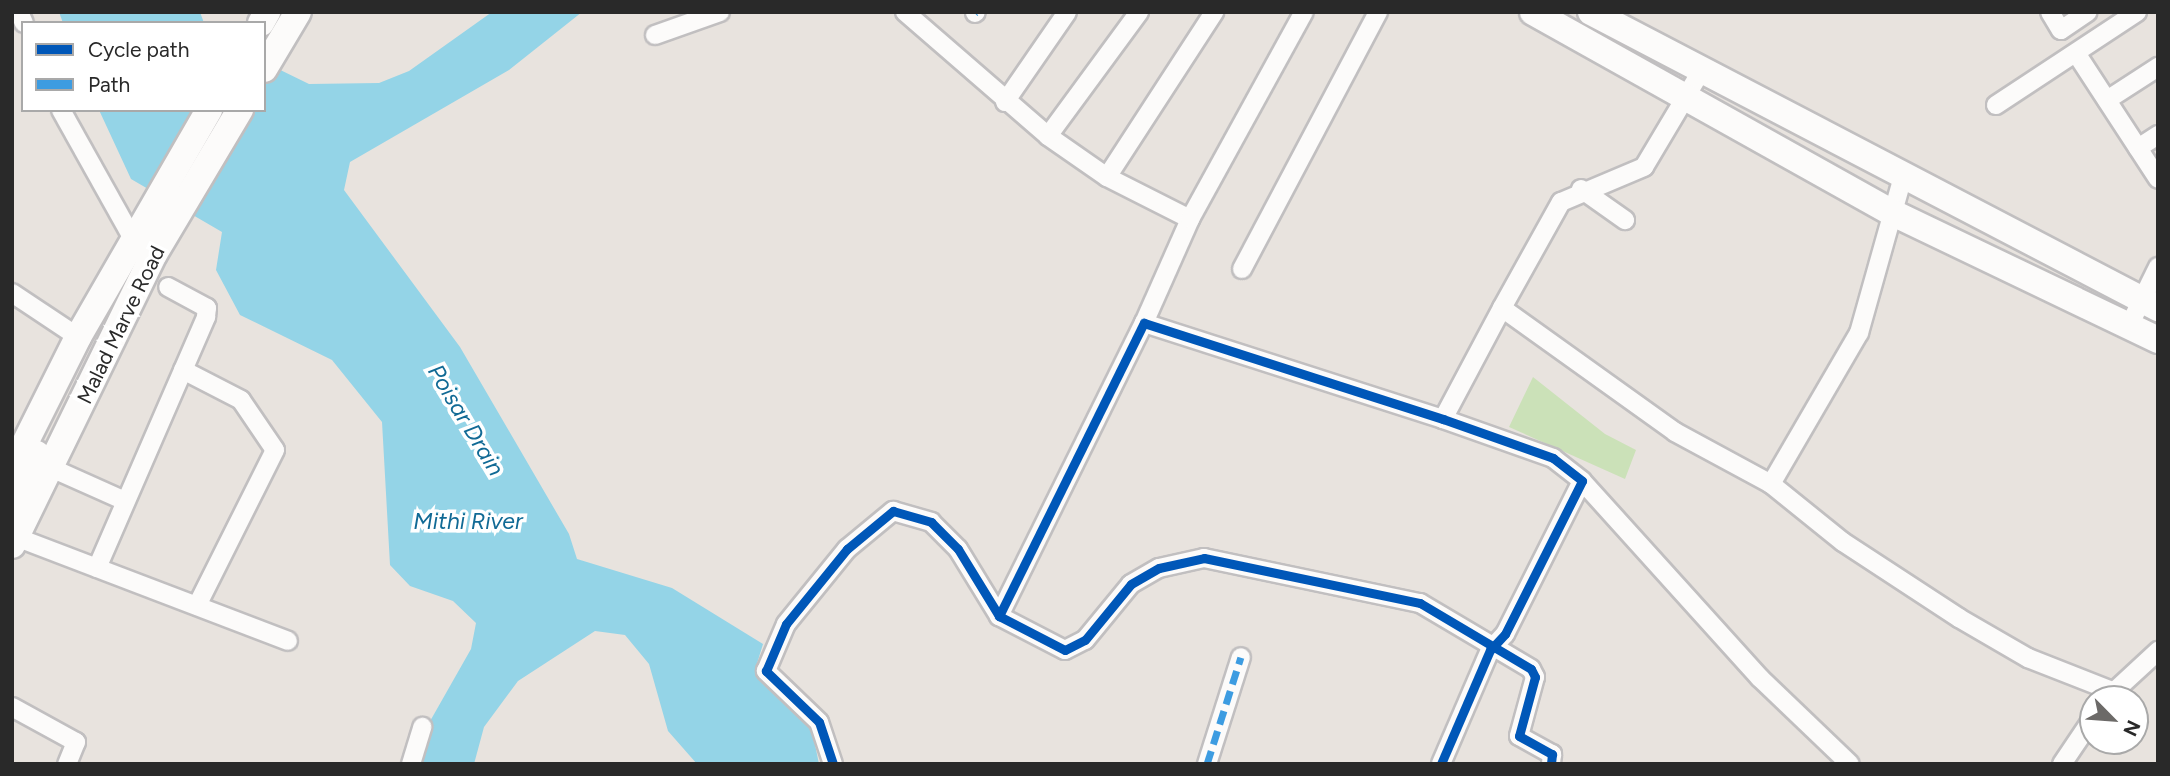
<!DOCTYPE html>
<html>
<head>
<meta charset="utf-8">
<style>
	body { margin:0 }
	#map { position:relative; width:2170px; height:776px; overflow:hidden; background:#e8e3de; font-family:Figtree,sans-serif }
	div>[style] { position:absolute }
	.green>* { inset:0; background:#cbe1b8 }
	.water>* { inset:0; background:#94d4e7 }
	.roads { filter:drop-shadow(2px 0 #c1bfc0) drop-shadow(-2px 0 #c1bfc0) drop-shadow(0 2px #c1bfc0) drop-shadow(0 -2px #c1bfc0) }
	.street>* { height:18px; margin:-9px; padding:0 9px; transform-origin:9px; border-radius:9px; background:#fcfbfa }
	.secondary>* { height:26px; margin:-13px; padding:0 13px; transform-origin:13px; border-radius:13px; background:#fcfbfa }
	.quiet>* { height:7px; margin-top:-3.5px; transform-origin:0; background:repeating-linear-gradient(90deg,#3d9ce1 0 14px,transparent 0 21px) }
	.cycleway>* { height:9px; margin:-4.5px; padding:0 4.5px; transform-origin:4.5px; border-radius:4.5px; background:#0057b8 }
	span { translate:-50% -50%; white-space:nowrap; text-align:center; line-height:1.15; -webkit-text-stroke:7px #fff; paint-order:stroke }
	.street-label { font-size:21px; color:#292929 }
	.water-label { font-size:23px; color:#116a95; font-style:italic }
	.frame { position:absolute; inset:0; border:14px solid #292929; pointer-events:none }
	.legend { position:absolute; left:21px; top:21px; width:245px; height:91px; box-sizing:border-box; background:#fff; border:2px solid #a9a9a9; margin:0; padding:9px 12px; list-style:none; font-size:21px; color:#292929 }
	.legend li { display:flex; align-items:center; gap:14px; height:35px }
	.legend b { width:35px; border:2px solid #a9a9a9 }
	.north { position:absolute; left:2079px; top:685px; width:70px; height:70px; box-sizing:border-box; background:#fff; border:2px solid #a9a9a9; border-radius:50%; rotate:115deg; font-size:19px; font-weight:700; line-height:28px; text-align:center; color:#292929 }
	.north::after { content:''; display:block; margin:auto; width:24px; height:32px; background:#6c6a68; clip-path:polygon(50% 0,100% 100%,50% 72%,0 100%) }
</style>
</head>
<body>
<div id="map">
	<div class="green">
		<div style="clip-path:polygon(1533px 377px,1605px 434px,1636px 450px,1625px 479px,1509px 427px)"></div>
	</div>
	<div class="water">
		<div style="clip-path:polygon(59px 12px,200px 12px,204px 23px,63px 23px)"></div>
		<div style="clip-path:polygon(492px 12px,582px 12px,509px 70px,350px 162px,344px 190px,460px 347px,569px 534px,577px 559px,672px 588px,763px 644px,755px 670px,766px 686px,782px 684px,810px 720px,819px 764px,697px 764px,668px 731px,649px 664px,625px 635px,595px 631px,518px 681px,484px 727px,474px 764px,418px 764px,429px 723px,471px 649px,476px 623px,453px 601px,410px 586px,390px 565px,382px 422px,332px 360px,240px 315px,216px 270px,222px 232px,131px 179px,99px 110px,264px 110px,264px 62px,309px 84px,379px 83px,409px 71px)"></div>
	</div>
	<div class="roads">
		<div class="street">
			<div style="left:19px;top:12px;width:12px;rotate:66deg"></div>
			<div style="left:905px;top:12px;width:189px;rotate:40.9deg"></div>
			<div style="left:1048px;top:136px;width:72px;rotate:34.8deg"></div>
			<div style="left:1107px;top:177px;width:93px;rotate:26.8deg"></div>
			<div style="left:2050px;top:12px;width:21px;rotate:59deg"></div>
			<div style="left:2061px;top:30px;width:32px;rotate:-34deg"></div>
			<div style="left:975px;top:13px;width:1px;rotate:-45deg"></div>
			<div style="left:655px;top:35px;width:69px;rotate:-19.5deg"></div>
			<div style="left:2076px;top:53px;width:150px;rotate:56.9deg"></div>
			<div style="left:1700px;top:73px;width:109px;rotate:120.8deg"></div>
			<div style="left:1644px;top:167px;width:90px;rotate:157.1deg"></div>
			<div style="left:1561px;top:202px;width:121px;rotate:119.1deg"></div>
			<div style="left:1502px;top:308px;width:213px;rotate:35.6deg"></div>
			<div style="left:1675px;top:432px;width:109px;rotate:28.4deg"></div>
			<div style="left:1771px;top:484px;width:92px;rotate:38.9deg"></div>
			<div style="left:1843px;top:542px;width:139px;rotate:33.2deg"></div>
			<div style="left:1959px;top:618px;width:80px;rotate:30.1deg"></div>
			<div style="left:2028px;top:658px;width:90px;rotate:21.4deg"></div>
			<div style="left:2107px;top:100px;width:61px;rotate:-32.9deg"></div>
			<div style="left:1005px;top:102px;width:109px;rotate:-55.4deg"></div>
			<div style="left:1996px;top:105px;width:169px;rotate:-33.4deg"></div>
			<div style="left:61px;top:110px;width:148px;rotate:60.8deg"></div>
			<div style="left:1048px;top:136px;width:154px;rotate:-53.7deg"></div>
			<div style="left:2138px;top:148px;width:24px;rotate:-33deg"></div>
			<div style="left:1107px;top:177px;width:197px;rotate:-57deg"></div>
			<div style="left:1581px;top:189px;width:54px;rotate:35.2deg"></div>
			<div style="left:1242px;top:269px;width:291px;rotate:-62.1deg"></div>
			<div style="left:12px;top:293px;width:79px;rotate:33.7deg"></div>
			<div style="left:1144px;top:323px;width:114px;rotate:-66.1deg"></div>
			<div style="left:1190px;top:219px;width:236px;rotate:-61.2deg"></div>
			<div style="left:2129px;top:326px;width:66px;rotate:-63.8deg"></div>
			<div style="left:183px;top:370px;width:65px;rotate:27.3deg"></div>
			<div style="left:241px;top:400px;width:60px;rotate:55.8deg"></div>
			<div style="left:275px;top:450px;width:174px;rotate:116.6deg"></div>
			<div style="left:1443px;top:419px;width:126px;rotate:-62deg"></div>
			<div style="left:51px;top:468px;width:81px;rotate:24deg"></div>
			<div style="left:1582px;top:481px;width:266px;rotate:47.9deg"></div>
			<div style="left:1760px;top:678px;width:124px;rotate:43.7deg"></div>
			<div style="left:1771px;top:484px;width:175px;rotate:-59.8deg"></div>
			<div style="left:1859px;top:333px;width:159px;rotate:-74.3deg"></div>
			<div style="left:16px;top:537px;width:291px;rotate:20.9deg"></div>
			<div style="left:97px;top:568px;width:274px;rotate:-66.5deg"></div>
			<div style="left:206px;top:317px;width:9px;rotate:-84deg"></div>
			<div style="left:207px;top:308px;width:44px;rotate:-151.7deg"></div>
			<div style="left:999px;top:616px;width:327px;rotate:-63.7deg"></div>
			<div style="left:1144px;top:323px;width:314px;rotate:17.8deg"></div>
			<div style="left:1443px;top:419px;width:117px;rotate:19.5deg"></div>
			<div style="left:1553px;top:458px;width:37px;rotate:38deg"></div>
			<div style="left:1582px;top:481px;width:171px;rotate:116.7deg"></div>
			<div style="left:1505px;top:634px;width:22px;rotate:133deg"></div>
			<div style="left:1490px;top:650px;width:124px;rotate:113.3deg"></div>
			<div style="left:2106px;top:699px;width:71px;rotate:-42.7deg"></div>
			<div style="left:12px;top:707px;width:73px;rotate:28.7deg"></div>
			<div style="left:76px;top:742px;width:24px;rotate:112deg"></div>
			<div style="left:411px;top:764px;width:39px;rotate:-73deg"></div>
			<div style="left:833px;top:764px;width:44px;rotate:-108.4deg"></div>
			<div style="left:819px;top:722px;width:74px;rotate:-136.1deg"></div>
			<div style="left:766px;top:671px;width:51px;rotate:-66.9deg"></div>
			<div style="left:786px;top:624px;width:97px;rotate:-50.9deg"></div>
			<div style="left:847px;top:549px;width:60px;rotate:-39.6deg"></div>
			<div style="left:893px;top:511px;width:40px;rotate:16deg"></div>
			<div style="left:931px;top:522px;width:38px;rotate:45deg"></div>
			<div style="left:958px;top:549px;width:79px;rotate:58.5deg"></div>
			<div style="left:999px;top:616px;width:74px;rotate:27.3deg"></div>
			<div style="left:1065px;top:650px;width:22px;rotate:-27deg"></div>
			<div style="left:1085px;top:640px;width:72px;rotate:-50.6deg"></div>
			<div style="left:1131px;top:584px;width:32px;rotate:-30deg"></div>
			<div style="left:1159px;top:568px;width:46px;rotate:-12.5deg"></div>
			<div style="left:1204px;top:558px;width:221px;rotate:11.8deg"></div>
			<div style="left:1420px;top:603px;width:129px;rotate:30.7deg"></div>
			<div style="left:1531px;top:669px;width:9px;rotate:63deg"></div>
			<div style="left:1535px;top:677px;width:61px;rotate:105.2deg"></div>
			<div style="left:1519px;top:736px;width:38px;rotate:29deg"></div>
			<div style="left:1552px;top:754px;width:10px;rotate:96deg"></div>
			<div style="left:1207px;top:764px;width:112px;rotate:-72.4deg"></div>
			<div style="left:2062px;top:764px;width:55px;rotate:-56deg"></div>
		</div>
		<div class="secondary">
			<div style="left:1533px;top:12px;width:412px;rotate:29.2deg"></div>
			<div style="left:1893px;top:213px;width:294px;rotate:25.6deg"></div>
			<div style="left:1591px;top:12px;width:640px;rotate:27.57deg"></div>
			<div style="left:261px;top:23px;width:13px;rotate:-61deg"></div>
			<div style="left:264px;top:69px;width:66px;rotate:-59.2deg"></div>
			<div style="left:12px;top:469px;width:148px;rotate:-63.4deg"></div>
			<div style="left:78px;top:337px;width:262px;rotate:-60deg"></div>
			<div style="left:12px;top:503px;width:55px;rotate:-63deg"></div>
			<div style="left:12px;top:545px;width:324px;rotate:-64deg"></div>
			<div style="left:154px;top:254px;width:168px;rotate:-59.2deg"></div>
		</div>
	</div>
	<div class="quiet">
		<div style="left:975px;top:13px;width:1px;rotate:-45deg"></div>
		<div style="left:1207px;top:764px;width:112px;rotate:-72.4deg"></div>
	</div>
	<div class="cycleway">
		<div style="left:999px;top:616px;width:327px;rotate:-63.7deg"></div>
		<div style="left:1144px;top:323px;width:314px;rotate:17.8deg"></div>
		<div style="left:1443px;top:419px;width:117px;rotate:19.5deg"></div>
		<div style="left:1553px;top:458px;width:37px;rotate:38deg"></div>
		<div style="left:1582px;top:481px;width:171px;rotate:116.7deg"></div>
		<div style="left:1505px;top:634px;width:22px;rotate:133deg"></div>
		<div style="left:1490px;top:650px;width:124px;rotate:113.3deg"></div>
		<div style="left:833px;top:764px;width:44px;rotate:-108.4deg"></div>
		<div style="left:819px;top:722px;width:74px;rotate:-136.1deg"></div>
		<div style="left:766px;top:671px;width:51px;rotate:-66.9deg"></div>
		<div style="left:786px;top:624px;width:97px;rotate:-50.9deg"></div>
		<div style="left:847px;top:549px;width:60px;rotate:-39.6deg"></div>
		<div style="left:893px;top:511px;width:40px;rotate:16deg"></div>
		<div style="left:931px;top:522px;width:38px;rotate:45deg"></div>
		<div style="left:958px;top:549px;width:79px;rotate:58.5deg"></div>
		<div style="left:999px;top:616px;width:74px;rotate:27.3deg"></div>
		<div style="left:1065px;top:650px;width:22px;rotate:-27deg"></div>
		<div style="left:1085px;top:640px;width:72px;rotate:-50.6deg"></div>
		<div style="left:1131px;top:584px;width:32px;rotate:-30deg"></div>
		<div style="left:1159px;top:568px;width:46px;rotate:-12.5deg"></div>
		<div style="left:1204px;top:558px;width:221px;rotate:11.8deg"></div>
		<div style="left:1420px;top:603px;width:129px;rotate:30.7deg"></div>
		<div style="left:1531px;top:669px;width:9px;rotate:63deg"></div>
		<div style="left:1535px;top:677px;width:61px;rotate:105.2deg"></div>
		<div style="left:1519px;top:736px;width:38px;rotate:29deg"></div>
		<div style="left:1552px;top:754px;width:10px;rotate:96deg"></div>
	</div>
	<div class="street-label">
		<span style="left:121px;top:325px;rotate:-64deg">Malad Marve Road</span>
	</div>
	<div class="water-label">
		<span style="left:466px;top:420px;rotate:59deg">Poisar Drain</span>
		<span style="left:468px;top:521px">Mithi River</span>
	</div>
	<div class="frame"></div>
	<ul class="legend">
	<li><b style="height:9px;background:#0057b8"></b>Cycle path</li>
	<li><b style="height:9px;background:#3d9ce1"></b>Path</li>
	</ul>
	<div class="north">N</div>
</div>
</body>
</html>
